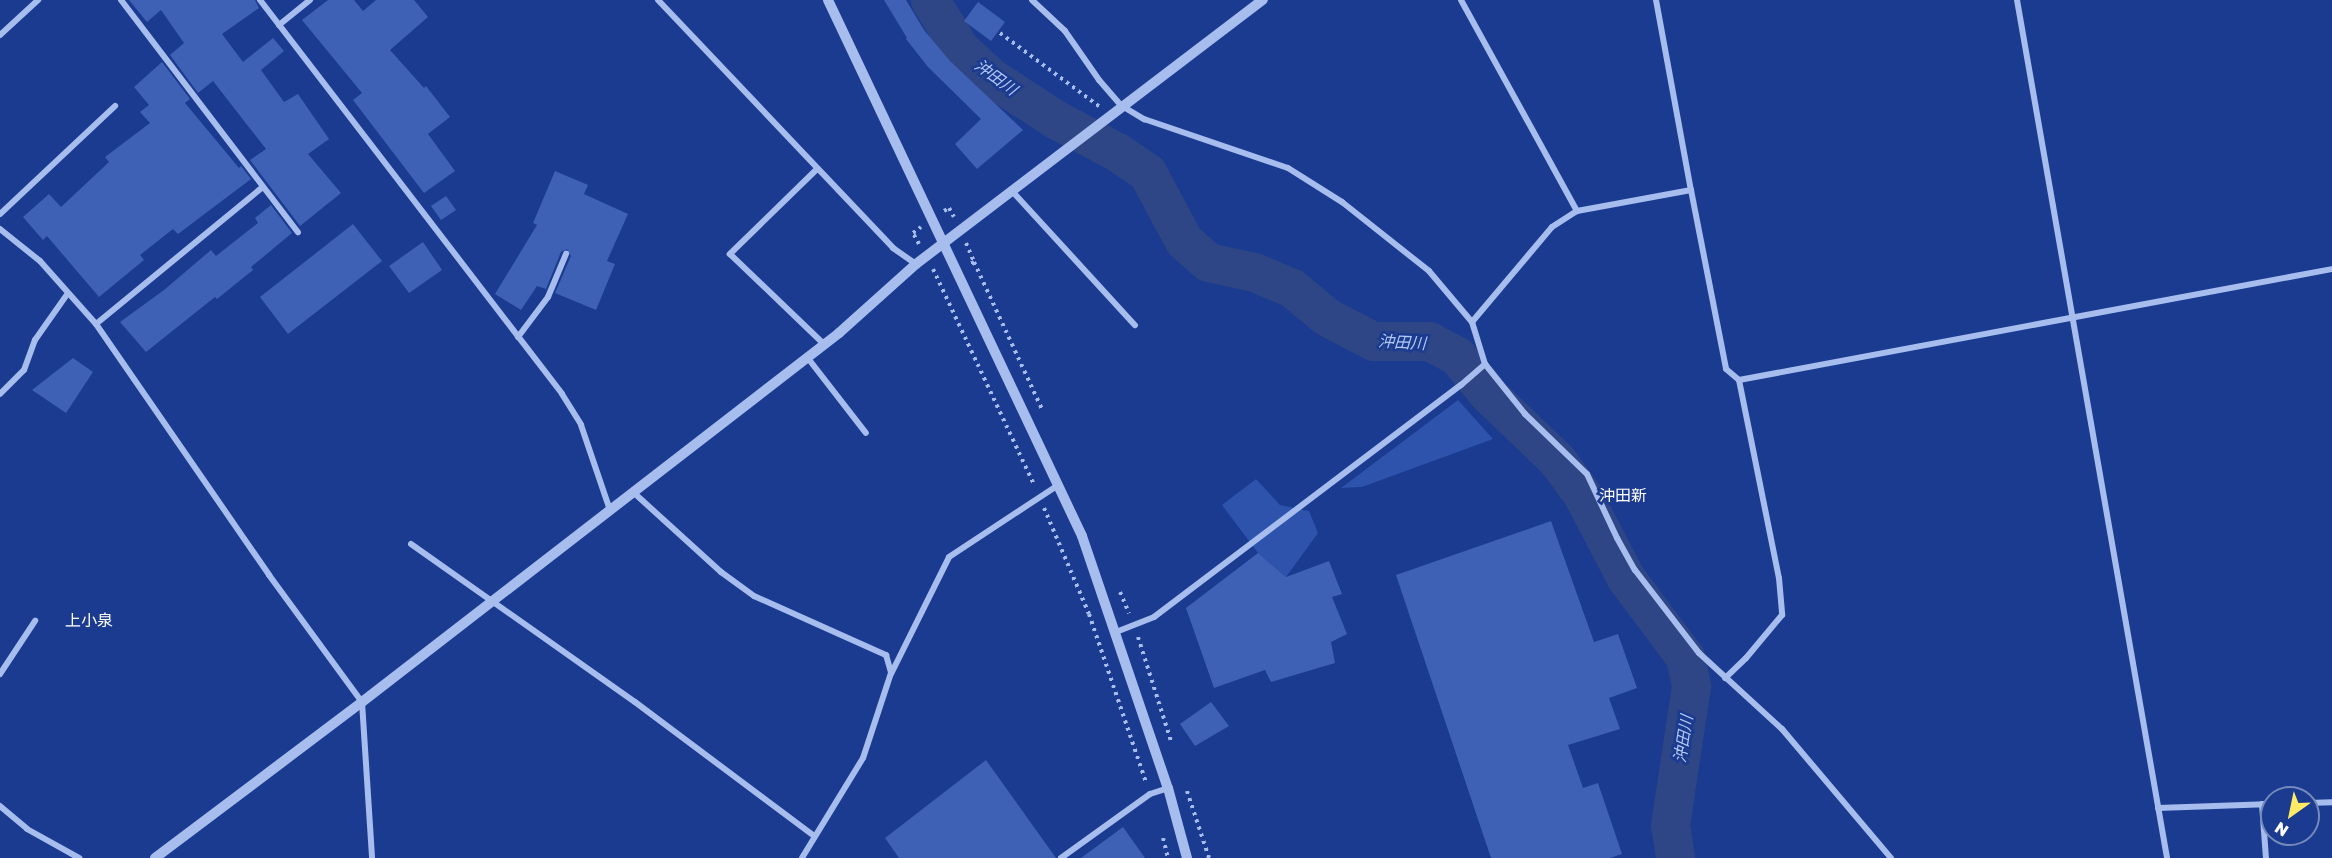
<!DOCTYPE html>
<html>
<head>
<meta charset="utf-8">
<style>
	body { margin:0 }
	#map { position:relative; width:2332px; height:858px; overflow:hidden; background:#1a3b8f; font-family:"Golos Text","Noto Sans JP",sans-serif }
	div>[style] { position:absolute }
	.green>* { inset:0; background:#2d53ad }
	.river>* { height:39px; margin:-19.5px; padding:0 19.5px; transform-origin:19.5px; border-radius:19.5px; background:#2e4685 }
	.building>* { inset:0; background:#3e61b5 }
	.path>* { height:4px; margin-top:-2px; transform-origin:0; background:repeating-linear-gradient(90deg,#a7bdee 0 3px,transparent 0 7.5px) }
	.minor>* { height:6px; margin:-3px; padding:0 3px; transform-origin:3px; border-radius:3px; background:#a7bdee }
	.tertiary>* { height:10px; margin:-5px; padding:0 5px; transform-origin:5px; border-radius:5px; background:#a7bdee }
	span { translate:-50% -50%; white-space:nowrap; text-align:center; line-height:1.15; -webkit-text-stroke:5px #1a3b8f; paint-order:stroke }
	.water-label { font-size:16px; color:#b3c7f5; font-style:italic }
	.neighbourhood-label { font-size:16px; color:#fff }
	.north { position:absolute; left:2260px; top:786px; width:60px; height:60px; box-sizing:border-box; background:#1a3b8f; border:2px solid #7689bc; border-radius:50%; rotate:213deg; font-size:16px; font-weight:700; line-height:24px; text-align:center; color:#fff }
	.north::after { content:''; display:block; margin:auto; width:21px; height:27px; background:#ffea65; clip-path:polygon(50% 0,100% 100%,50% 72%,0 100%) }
</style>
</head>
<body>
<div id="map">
	<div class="green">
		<div style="clip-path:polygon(1458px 400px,1493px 439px,1362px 487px,1341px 488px)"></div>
		<div style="clip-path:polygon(1256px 479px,1280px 505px,1309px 511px,1318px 533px,1286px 577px,1258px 553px,1222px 505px)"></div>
	</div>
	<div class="river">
		<div style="left:930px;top:0;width:57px;rotate:58.5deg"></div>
		<div style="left:960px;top:49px;width:43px;rotate:42.2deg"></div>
		<div style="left:992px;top:78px;width:75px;rotate:33.1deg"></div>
		<div style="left:1055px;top:119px;width:70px;rotate:28deg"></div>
		<div style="left:1117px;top:152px;width:36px;rotate:34deg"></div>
		<div style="left:1147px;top:172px;width:78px;rotate:61.8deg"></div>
		<div style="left:1184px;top:241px;width:32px;rotate:41deg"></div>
		<div style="left:1208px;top:262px;width:47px;rotate:12.3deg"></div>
		<div style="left:1254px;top:272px;width:41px;rotate:22.8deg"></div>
		<div style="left:1292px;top:288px;width:45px;rotate:39.6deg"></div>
		<div style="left:1327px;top:317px;width:52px;rotate:27.6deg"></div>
		<div style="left:1373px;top:341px;width:56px"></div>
		<div style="left:1429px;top:341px;width:32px;rotate:28deg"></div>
		<div style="left:1457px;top:356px;width:49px;rotate:50.8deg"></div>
		<div style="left:1488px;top:394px;width:95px;rotate:43.7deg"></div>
		<div style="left:1557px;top:460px;width:42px;rotate:53.7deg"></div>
		<div style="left:1582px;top:494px;width:95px;rotate:62.4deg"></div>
		<div style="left:1626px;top:578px;width:99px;rotate:53.2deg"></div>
		<div style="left:1685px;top:657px;width:30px;rotate:78deg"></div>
		<div style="left:1691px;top:686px;width:141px;rotate:98.6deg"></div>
		<div style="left:1670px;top:825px;width:33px;rotate:81deg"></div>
	</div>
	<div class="building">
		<div style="clip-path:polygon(129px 0,255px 0,259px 8px,222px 34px,243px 62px,273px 38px,284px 51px,261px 70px,284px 102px,298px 94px,329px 139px,308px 154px,341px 193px,300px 226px,250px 160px,266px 149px,213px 81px,198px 93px,170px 55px,184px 43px,161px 10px,147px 22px)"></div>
		<div style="clip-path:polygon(328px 0,354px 0,363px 11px,376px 0,414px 0,428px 17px,390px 50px,424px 88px,426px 86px,450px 117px,428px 134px,455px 171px,424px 193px,353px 100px,362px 93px,302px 20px)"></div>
		<div style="clip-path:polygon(884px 0,906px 0,924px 30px,950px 61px,1023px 130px,977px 169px,955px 144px,981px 119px,928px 67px,906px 39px,907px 38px)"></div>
		<div style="clip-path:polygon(978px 2px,1005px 22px,991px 41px,964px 21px)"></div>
		<div style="clip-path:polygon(162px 62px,190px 99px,185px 103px,239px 168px,241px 166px,251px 179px,178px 234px,173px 229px,140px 255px,144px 260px,99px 297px,47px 236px,43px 240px,23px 217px,49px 194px,61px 207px,109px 162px,105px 157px,150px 123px,140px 112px,149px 105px,134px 87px)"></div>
		<div style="clip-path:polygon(555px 171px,588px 185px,584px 194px,628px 214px,607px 261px,615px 264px,596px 310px,555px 293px,571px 256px,567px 249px,561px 252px,546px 289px,537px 286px,521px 310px,495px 294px,537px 225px,533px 223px)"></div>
		<div style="clip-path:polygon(446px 196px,456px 210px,441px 220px,431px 206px)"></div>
		<div style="clip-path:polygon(271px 205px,292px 233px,251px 267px,253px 270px,217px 299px,215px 297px,146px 352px,120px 322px,164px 290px,211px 250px,216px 256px,258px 223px,255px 218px)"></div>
		<div style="clip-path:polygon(353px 224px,382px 261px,288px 334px,260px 297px)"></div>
		<div style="clip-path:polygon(423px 242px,442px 270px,409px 293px,389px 266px)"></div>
		<div style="clip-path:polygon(73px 358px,93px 372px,66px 413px,32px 390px)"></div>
		<div style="clip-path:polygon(1551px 521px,1594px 642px,1618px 634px,1637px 688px,1609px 698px,1620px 729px,1568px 745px,1583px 788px,1598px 783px,1622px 854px,1610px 858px,1491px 858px,1396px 575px)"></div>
		<div style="clip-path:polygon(1258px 553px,1286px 577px,1329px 561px,1342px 594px,1332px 597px,1347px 634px,1331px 642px,1335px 663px,1271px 682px,1265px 670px,1214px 688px,1186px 608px)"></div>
		<div style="clip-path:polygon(1211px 702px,1229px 726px,1195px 746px,1180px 724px)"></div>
		<div style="clip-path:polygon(986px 760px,1056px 858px,899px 858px,885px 838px)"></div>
		<div style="clip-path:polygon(1123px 827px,1145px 858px,1081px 858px)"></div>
	</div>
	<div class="path">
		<div style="left:1000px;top:33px;width:124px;rotate:36.5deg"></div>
		<div style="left:944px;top:211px;width:6px;rotate:-31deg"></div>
		<div style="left:949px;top:208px;width:10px;rotate:61deg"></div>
		<div style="left:966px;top:243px;width:21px;rotate:67deg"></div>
		<div style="left:974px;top:262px;width:4px;rotate:153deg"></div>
		<div style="left:919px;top:244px;width:13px;rotate:-119deg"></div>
		<div style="left:913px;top:233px;width:10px;rotate:-37deg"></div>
		<div style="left:974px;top:262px;width:162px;rotate:65.2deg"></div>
		<div style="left:933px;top:269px;width:238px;rotate:64.9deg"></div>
		<div style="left:1044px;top:508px;width:115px;rotate:67deg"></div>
		<div style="left:1089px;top:614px;width:177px;rotate:71.3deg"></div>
		<div style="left:1120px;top:592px;width:23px;rotate:67deg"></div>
		<div style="left:1138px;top:637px;width:109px;rotate:72.4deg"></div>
		<div style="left:1187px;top:791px;width:71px;rotate:71.8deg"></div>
		<div style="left:1163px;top:838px;width:21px;rotate:76deg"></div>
	</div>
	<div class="minor">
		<div style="left:121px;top:0;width:292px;rotate:52.7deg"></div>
		<div style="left:260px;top:0;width:496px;rotate:52.5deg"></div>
		<div style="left:562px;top:394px;width:36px;rotate:58deg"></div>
		<div style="left:581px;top:425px;width:90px;rotate:71.2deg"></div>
		<div style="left:658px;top:0;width:342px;rotate:46.5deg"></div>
		<div style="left:893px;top:248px;width:28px;rotate:35deg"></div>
		<div style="left:1032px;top:0;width:45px;rotate:43.2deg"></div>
		<div style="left:1065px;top:31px;width:60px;rotate:55.2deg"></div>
		<div style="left:1099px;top:80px;width:35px;rotate:49deg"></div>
		<div style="left:1122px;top:106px;width:26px;rotate:31deg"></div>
		<div style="left:1144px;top:119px;width:152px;rotate:18.8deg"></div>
		<div style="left:1288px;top:168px;width:64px;rotate:32.2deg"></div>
		<div style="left:1342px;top:202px;width:111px;rotate:38.4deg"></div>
		<div style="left:1429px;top:271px;width:67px;rotate:49.9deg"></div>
		<div style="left:1472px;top:322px;width:44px;rotate:72.8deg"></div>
		<div style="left:1485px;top:364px;width:64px;rotate:51.3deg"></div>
		<div style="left:1525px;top:414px;width:86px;rotate:44.1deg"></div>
		<div style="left:1587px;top:474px;width:71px;rotate:64.9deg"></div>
		<div style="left:1617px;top:538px;width:37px;rotate:61deg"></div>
		<div style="left:1635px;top:570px;width:105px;rotate:52.4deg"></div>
		<div style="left:1699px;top:653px;width:113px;rotate:42.5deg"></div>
		<div style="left:1782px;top:729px;width:169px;rotate:49.8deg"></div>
		<div style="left:1461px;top:0;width:241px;rotate:61.2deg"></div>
		<div style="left:1656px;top:0;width:193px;rotate:79.6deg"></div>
		<div style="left:2017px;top:0;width:871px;rotate:80.08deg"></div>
		<div style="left:279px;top:25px;width:40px;rotate:-39deg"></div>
		<div style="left:0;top:35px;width:52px;rotate:-42.6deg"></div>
		<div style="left:817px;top:169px;width:122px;rotate:135.7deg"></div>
		<div style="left:730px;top:254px;width:130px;rotate:43.8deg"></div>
		<div style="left:1012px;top:191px;width:182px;rotate:47.5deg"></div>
		<div style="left:0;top:214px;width:158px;rotate:-43.2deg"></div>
		<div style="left:0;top:229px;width:51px;rotate:38.7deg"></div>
		<div style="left:40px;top:261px;width:84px;rotate:48.4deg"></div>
		<div style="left:96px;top:324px;width:305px;rotate:55.4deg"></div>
		<div style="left:269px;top:575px;width:157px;rotate:53.8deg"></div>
		<div style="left:362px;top:702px;width:156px;rotate:86.3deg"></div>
		<div style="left:1472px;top:322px;width:124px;rotate:-49.9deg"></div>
		<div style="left:1552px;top:227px;width:30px;rotate:-33deg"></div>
		<div style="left:1577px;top:211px;width:116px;rotate:-10.4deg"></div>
		<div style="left:1691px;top:190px;width:182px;rotate:78.9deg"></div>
		<div style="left:1726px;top:369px;width:17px;rotate:40deg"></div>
		<div style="left:1739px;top:380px;width:202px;rotate:78.6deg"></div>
		<div style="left:1779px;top:578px;width:37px;rotate:85deg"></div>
		<div style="left:1782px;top:615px;width:56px;rotate:129.9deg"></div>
		<div style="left:1746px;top:658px;width:29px;rotate:136deg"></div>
		<div style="left:96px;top:324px;width:216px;rotate:-39.4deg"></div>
		<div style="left:518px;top:337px;width:50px;rotate:-53.1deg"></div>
		<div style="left:548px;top:297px;width:47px;rotate:-67.3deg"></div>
		<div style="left:807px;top:357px;width:96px;rotate:52.2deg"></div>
		<div style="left:1739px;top:380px;width:603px;rotate:-10.6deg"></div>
		<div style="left:0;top:394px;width:34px;rotate:-45deg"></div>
		<div style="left:24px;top:370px;width:32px;rotate:-70deg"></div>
		<div style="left:35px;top:340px;width:57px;rotate:-54.9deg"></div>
		<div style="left:633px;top:492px;width:119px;rotate:42.3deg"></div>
		<div style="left:721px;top:572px;width:41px;rotate:36deg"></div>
		<div style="left:754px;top:596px;width:145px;rotate:24.1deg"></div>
		<div style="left:886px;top:655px;width:19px;rotate:74deg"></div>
		<div style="left:891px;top:673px;width:89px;rotate:108.2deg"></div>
		<div style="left:863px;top:758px;width:117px;rotate:121.4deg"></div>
		<div style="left:411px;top:544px;width:274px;rotate:35.2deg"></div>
		<div style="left:635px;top:702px;width:224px;rotate:36.8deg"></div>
		<div style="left:1116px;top:632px;width:41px;rotate:-21.5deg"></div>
		<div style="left:1154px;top:617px;width:385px;rotate:-37.1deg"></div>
		<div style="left:1461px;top:385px;width:32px;rotate:-41deg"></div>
		<div style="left:892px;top:672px;width:128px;rotate:-63.6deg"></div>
		<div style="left:949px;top:557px;width:131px;rotate:-33.4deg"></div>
		<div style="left:0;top:674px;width:64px;rotate:-56.6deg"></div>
		<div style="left:2308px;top:803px;width:24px;rotate:-2deg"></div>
		<div style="left:2262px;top:804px;width:54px;rotate:85.8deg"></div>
		<div style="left:0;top:806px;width:35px;rotate:40deg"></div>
		<div style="left:27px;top:829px;width:60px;rotate:29.1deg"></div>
		<div style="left:2158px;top:808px;width:114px;rotate:-2deg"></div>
		<div style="left:1061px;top:858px;width:110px;rotate:-35.7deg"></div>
		<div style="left:1150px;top:794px;width:19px;rotate:-18deg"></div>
	</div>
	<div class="tertiary">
		<div style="left:828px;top:0;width:593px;rotate:64.64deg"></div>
		<div style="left:1082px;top:536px;width:266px;rotate:71.2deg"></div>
		<div style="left:1168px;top:788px;width:73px;rotate:74.8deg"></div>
		<div style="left:155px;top:858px;width:259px;rotate:-37deg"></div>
		<div style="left:362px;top:702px;width:603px;rotate:-37.72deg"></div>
		<div style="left:839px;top:333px;width:103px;rotate:-41.9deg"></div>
		<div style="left:916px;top:264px;width:436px;rotate:-37.3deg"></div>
	</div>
	<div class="water-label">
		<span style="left:996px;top:77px;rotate:36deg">沖田川</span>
		<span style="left:1402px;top:342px;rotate:3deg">沖田川</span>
		<span style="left:1683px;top:739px;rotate:-81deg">沖田川</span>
	</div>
	<div class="neighbourhood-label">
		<span style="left:1623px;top:495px">沖田新</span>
		<span style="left:89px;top:620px">上小泉</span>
	</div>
	<div class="north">N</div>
</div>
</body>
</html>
